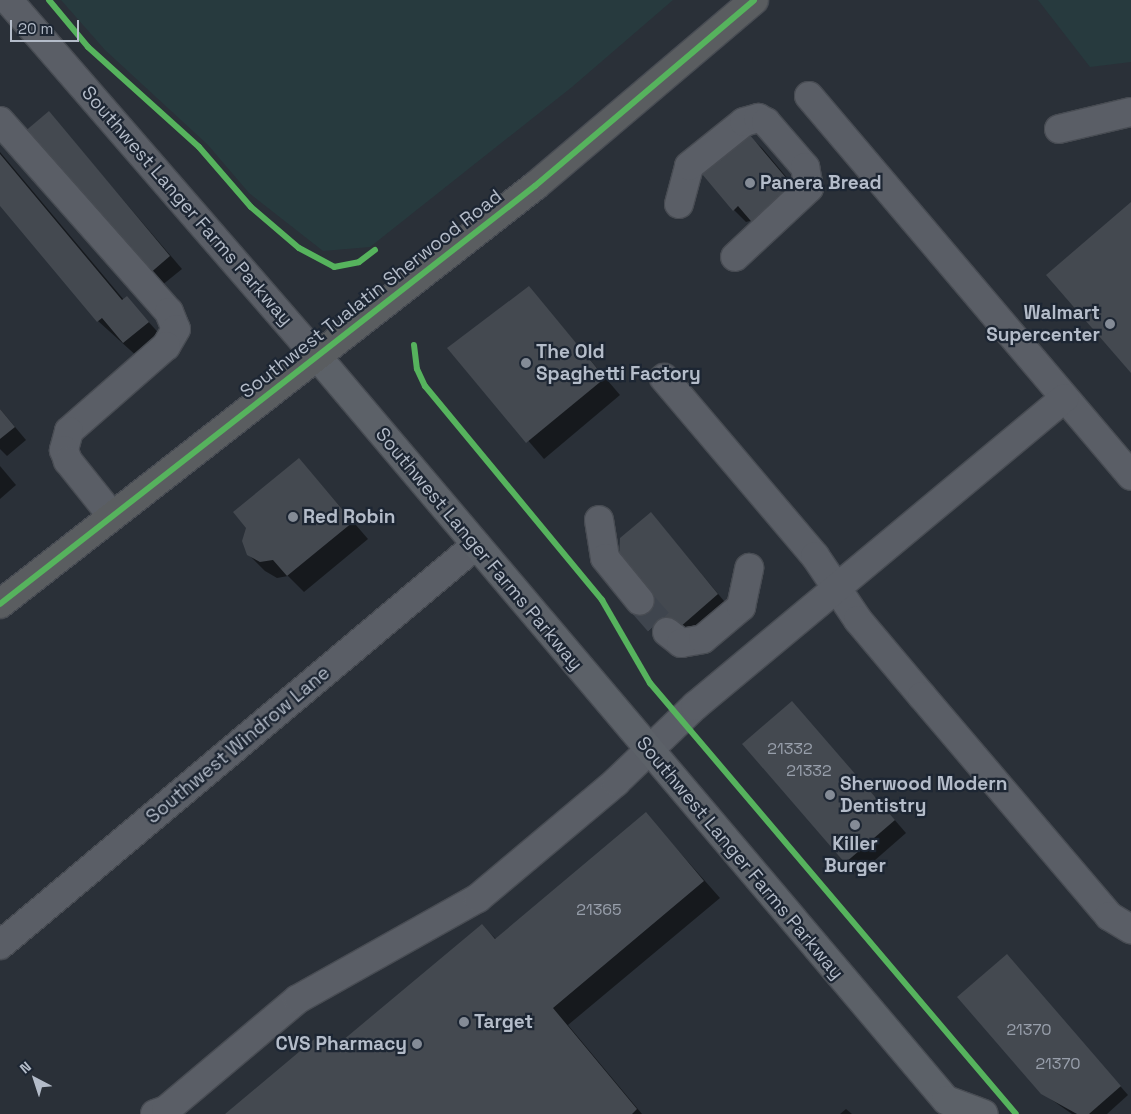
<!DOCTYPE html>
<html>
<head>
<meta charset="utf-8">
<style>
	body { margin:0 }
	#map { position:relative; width:1131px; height:1114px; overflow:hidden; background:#2a3038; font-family:"Space Grotesk",sans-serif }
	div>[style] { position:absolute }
	.green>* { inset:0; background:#273a3e }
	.shadow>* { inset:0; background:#0007 }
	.building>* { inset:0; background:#444950 }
	.minor-tunnel>* { height:28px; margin-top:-14px; transform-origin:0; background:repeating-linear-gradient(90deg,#3f454e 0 28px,transparent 0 42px) }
	.roads { filter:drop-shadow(1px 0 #484c53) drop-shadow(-1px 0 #484c53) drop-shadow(0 1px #484c53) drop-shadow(0 -1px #484c53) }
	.minor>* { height:28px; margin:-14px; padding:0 14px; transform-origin:14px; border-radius:14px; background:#5a5e66 }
	.major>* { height:28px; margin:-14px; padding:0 14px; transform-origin:14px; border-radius:14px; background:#5c6168 }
	.highway>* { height:28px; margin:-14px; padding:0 14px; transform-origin:14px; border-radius:14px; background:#5a5d60 }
	.cycleway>* { height:6px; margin:-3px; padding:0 3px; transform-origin:3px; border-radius:3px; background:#56b35d }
	.dots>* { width:14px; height:14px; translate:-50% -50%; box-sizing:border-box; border:2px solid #1d2633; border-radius:50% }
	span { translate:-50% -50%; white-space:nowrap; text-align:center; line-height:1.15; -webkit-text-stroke:4.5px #1d2633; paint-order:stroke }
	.number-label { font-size:16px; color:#989fab }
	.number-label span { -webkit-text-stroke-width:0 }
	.poi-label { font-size:19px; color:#b4bcc9; font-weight:700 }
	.left { translate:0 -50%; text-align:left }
	.right { translate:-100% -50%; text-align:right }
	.street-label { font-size:19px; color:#b4bcc9 }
	.north { position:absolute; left:10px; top:1054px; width:50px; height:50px; -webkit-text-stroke:4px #1d2633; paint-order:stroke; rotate:320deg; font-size:14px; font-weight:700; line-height:20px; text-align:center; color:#b4bcc9 }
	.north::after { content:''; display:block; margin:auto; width:18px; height:22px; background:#b4bcc9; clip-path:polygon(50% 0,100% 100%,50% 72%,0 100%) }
	.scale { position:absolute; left:10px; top:20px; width:69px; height:22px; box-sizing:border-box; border:2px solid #b4bcc9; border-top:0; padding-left:6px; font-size:15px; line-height:18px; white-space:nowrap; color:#b4bcc9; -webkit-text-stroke:4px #1d2633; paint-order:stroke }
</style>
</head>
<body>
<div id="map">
	<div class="green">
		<div style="clip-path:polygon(61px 0,673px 0,572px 87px,370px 247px,323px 251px,249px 193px,208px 145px,105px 50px)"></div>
		<div style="clip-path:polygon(1038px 0,1131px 0,1131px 62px,1090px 67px)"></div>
	</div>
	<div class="shadow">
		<div style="clip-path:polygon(49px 113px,182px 269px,161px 286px,149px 274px)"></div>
		<div style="clip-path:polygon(749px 136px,762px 148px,810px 205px,746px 222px,734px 210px)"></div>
		<div style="clip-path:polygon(0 152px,124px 300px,127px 298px,164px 339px,140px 359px,98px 321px,0 204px)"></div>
		<div style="clip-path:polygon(529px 288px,620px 395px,544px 459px,449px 349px)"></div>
		<div style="clip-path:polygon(0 409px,26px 440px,7px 456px,0 449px)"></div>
		<div style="clip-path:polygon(299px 459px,368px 539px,304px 592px,288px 576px,277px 578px,265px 571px,248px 554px)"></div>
		<div style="clip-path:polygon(0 466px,16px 485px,0 499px)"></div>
		<div style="clip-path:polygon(651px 513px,729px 607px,675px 648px)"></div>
		<div style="clip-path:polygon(874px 796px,906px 833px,858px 875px,846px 862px)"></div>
		<div style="clip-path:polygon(646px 814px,720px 898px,568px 1025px,642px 1114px,227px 1114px,318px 1038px,331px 1052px,482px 926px,496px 939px)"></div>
		<div style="clip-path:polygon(1007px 956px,1128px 1095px,1107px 1114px,1072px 1114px,1042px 1093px)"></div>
		<div style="clip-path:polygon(846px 1109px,852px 1114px,840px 1114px)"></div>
	</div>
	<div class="building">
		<div style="clip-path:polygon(49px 111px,170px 256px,148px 275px,23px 133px)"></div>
		<div style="clip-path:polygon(749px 134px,798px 192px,756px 227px,738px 206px,733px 211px,702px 174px)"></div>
		<div style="clip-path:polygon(0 154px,122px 300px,127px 296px,149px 322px,123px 343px,102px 318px,97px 322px,0 206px)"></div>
		<div style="clip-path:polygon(1131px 202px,1131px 373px,1046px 275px)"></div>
		<div style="clip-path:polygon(529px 286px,605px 378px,526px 443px,447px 348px)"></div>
		<div style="clip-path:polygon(0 409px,15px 427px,0 439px)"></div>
		<div style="clip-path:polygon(299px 458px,353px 522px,287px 576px,273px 560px,260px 562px,247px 555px,242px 541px,246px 528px,233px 512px)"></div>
		<div style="clip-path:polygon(651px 512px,718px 594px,679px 628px,662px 636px,635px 605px,619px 558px,620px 538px)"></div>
		<div style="clip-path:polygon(792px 701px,895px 820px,845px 863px,742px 744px)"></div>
		<div style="clip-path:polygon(646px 812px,704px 881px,553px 1008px,637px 1109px,632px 1114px,225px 1114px,318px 1036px,330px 1051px,482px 924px,495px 939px)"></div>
		<div style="clip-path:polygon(1007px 954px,1121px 1086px,1089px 1114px,1077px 1114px,1041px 1094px,957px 997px)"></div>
	</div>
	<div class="minor-tunnel">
		<div style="left:640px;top:601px;width:41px;rotate:48.9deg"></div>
	</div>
	<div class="roads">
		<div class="minor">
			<div style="left:8px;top:0;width:470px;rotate:49.1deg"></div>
			<div style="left:809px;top:96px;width:498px;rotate:49.7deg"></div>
			<div style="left:0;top:121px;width:255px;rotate:48.5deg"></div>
			<div style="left:169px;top:312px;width:18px;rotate:68deg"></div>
			<div style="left:176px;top:329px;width:20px;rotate:120deg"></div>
			<div style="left:166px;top:346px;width:129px;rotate:138.8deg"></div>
			<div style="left:69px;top:431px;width:20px;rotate:105deg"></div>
			<div style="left:64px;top:450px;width:12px;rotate:70deg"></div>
			<div style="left:68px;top:461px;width:70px;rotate:51.3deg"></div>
			<div style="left:1059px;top:129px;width:74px;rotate:-13.3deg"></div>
			<div style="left:679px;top:204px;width:39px;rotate:-75deg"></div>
			<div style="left:689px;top:166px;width:70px;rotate:-38.7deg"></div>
			<div style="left:744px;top:122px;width:15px;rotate:-16deg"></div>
			<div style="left:758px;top:118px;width:9px;rotate:27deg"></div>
			<div style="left:766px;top:122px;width:60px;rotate:49.1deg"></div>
			<div style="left:805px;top:167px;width:21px;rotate:79deg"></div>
			<div style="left:809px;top:188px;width:101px;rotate:137deg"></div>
			<div style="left:664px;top:378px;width:233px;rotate:49.7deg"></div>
			<div style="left:815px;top:556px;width:77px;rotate:56.1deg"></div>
			<div style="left:858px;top:620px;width:99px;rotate:49.9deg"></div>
			<div style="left:922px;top:696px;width:289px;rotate:49.6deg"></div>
			<div style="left:1109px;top:916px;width:26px;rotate:31deg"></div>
			<div style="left:599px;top:520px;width:38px;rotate:81deg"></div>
			<div style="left:605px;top:558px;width:55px;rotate:50.9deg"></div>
			<div style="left:667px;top:632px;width:18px;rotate:38deg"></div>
			<div style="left:681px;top:643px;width:22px;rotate:-10deg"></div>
			<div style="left:703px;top:639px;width:50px;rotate:-40.1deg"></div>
			<div style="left:741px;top:607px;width:40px;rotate:-78deg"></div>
			<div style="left:0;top:945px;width:622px;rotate:-40.04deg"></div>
			<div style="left:155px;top:1114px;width:12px;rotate:-20deg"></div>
			<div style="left:166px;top:1110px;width:172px;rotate:-40.1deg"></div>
			<div style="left:298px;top:999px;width:206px;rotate:-29.3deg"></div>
			<div style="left:478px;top:898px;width:180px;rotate:-40deg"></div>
			<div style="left:616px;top:782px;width:110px;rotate:-43.9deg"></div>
			<div style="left:695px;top:706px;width:481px;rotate:-39.8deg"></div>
		</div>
		<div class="major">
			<div style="left:316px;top:355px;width:976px;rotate:49.78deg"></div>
			<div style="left:946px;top:1100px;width:40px;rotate:20.2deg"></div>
		</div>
		<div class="highway">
			<div style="left:0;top:604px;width:679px;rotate:-38deg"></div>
			<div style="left:535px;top:186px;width:287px;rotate:-40.3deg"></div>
		</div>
	</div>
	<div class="cycleway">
		<div style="left:49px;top:0;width:61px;rotate:50.3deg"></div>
		<div style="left:88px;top:47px;width:149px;rotate:42deg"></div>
		<div style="left:199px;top:147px;width:79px;rotate:49.1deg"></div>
		<div style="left:251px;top:207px;width:63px;rotate:40.5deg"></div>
		<div style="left:299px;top:248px;width:40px;rotate:28deg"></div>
		<div style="left:334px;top:267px;width:25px;rotate:-11deg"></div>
		<div style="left:359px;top:262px;width:20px;rotate:-37deg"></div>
		<div style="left:414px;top:345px;width:24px;rotate:83deg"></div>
		<div style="left:417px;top:369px;width:19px;rotate:65deg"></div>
		<div style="left:425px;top:386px;width:278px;rotate:50.4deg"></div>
		<div style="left:602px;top:600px;width:96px;rotate:60deg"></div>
		<div style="left:650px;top:683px;width:565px;rotate:49.66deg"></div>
		<div style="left:0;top:604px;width:679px;rotate:-38deg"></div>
		<div style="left:535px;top:186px;width:287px;rotate:-40.3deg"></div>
	</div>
	<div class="dots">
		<div style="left:750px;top:183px;background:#848b96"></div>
		<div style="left:1110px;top:324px;background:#848b96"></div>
		<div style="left:526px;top:363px;background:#848b96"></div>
		<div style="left:293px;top:517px;background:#848b96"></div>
		<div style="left:830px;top:795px;background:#848b96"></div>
		<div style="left:855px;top:825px;background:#848b96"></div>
		<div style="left:464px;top:1022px;background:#848b96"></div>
		<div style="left:417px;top:1044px;background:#848b96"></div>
	</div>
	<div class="number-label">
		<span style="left:790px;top:749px">21332</span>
		<span style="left:809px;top:771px">21332</span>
		<span style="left:599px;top:910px">21365</span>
		<span style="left:1029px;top:1030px">21370</span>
		<span style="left:1058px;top:1064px">21370</span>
	</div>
	<div class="poi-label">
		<span class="left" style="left:760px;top:183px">Panera Bread</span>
		<span class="right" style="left:1100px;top:324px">Walmart<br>Supercenter</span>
		<span class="left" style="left:536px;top:363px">The Old<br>Spaghetti Factory</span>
		<span class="left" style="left:303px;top:517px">Red Robin</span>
		<span class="left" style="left:840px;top:795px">Sherwood Modern<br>Dentistry</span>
		<span style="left:855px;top:855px">Killer<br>Burger</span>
		<span class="left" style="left:474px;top:1022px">Target</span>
		<span class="right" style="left:407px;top:1044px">CVS Pharmacy</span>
	</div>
	<div class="street-label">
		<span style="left:187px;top:206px;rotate:49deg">Southwest Langer Farms Parkway</span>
		<span style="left:371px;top:294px;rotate:-38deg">Southwest Tualatin Sherwood Road</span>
		<span style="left:479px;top:549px;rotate:50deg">Southwest Langer Farms Parkway</span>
		<span style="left:238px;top:745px;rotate:-40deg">Southwest Windrow Lane</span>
		<span style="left:740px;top:858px;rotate:50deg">Southwest Langer Farms Parkway</span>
	</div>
	<div class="north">N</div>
	<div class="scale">20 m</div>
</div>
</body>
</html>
